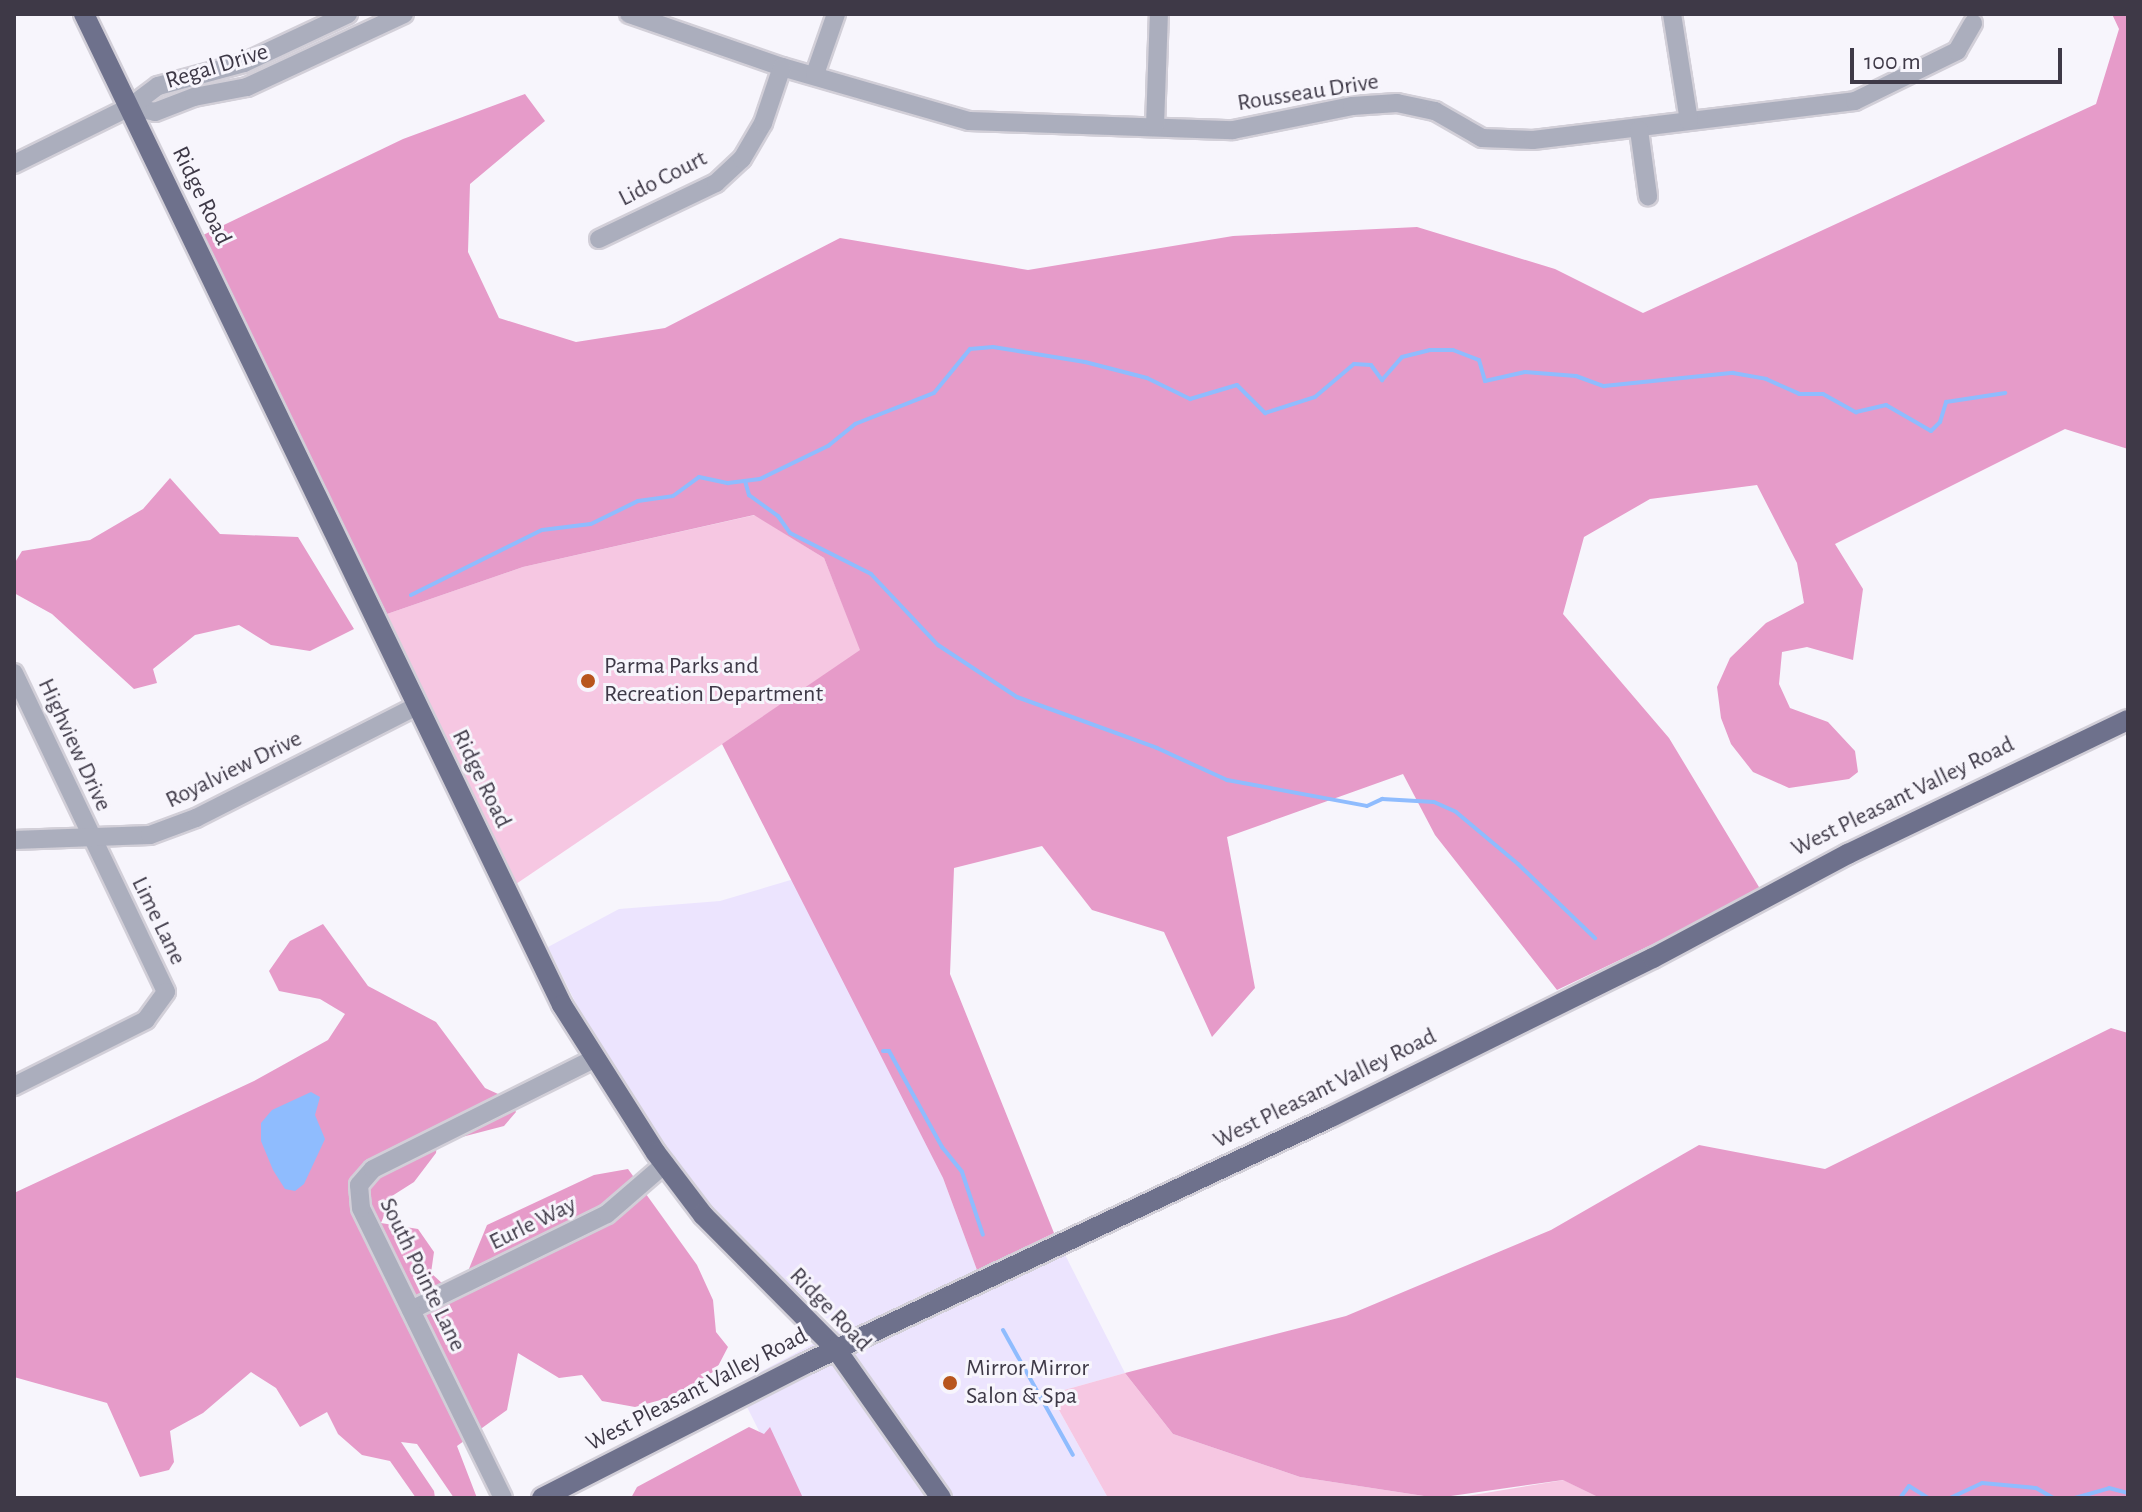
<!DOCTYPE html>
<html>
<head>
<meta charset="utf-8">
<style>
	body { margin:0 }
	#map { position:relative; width:2142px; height:1512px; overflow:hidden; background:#f7f5fc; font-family:"Alegreya Sans",sans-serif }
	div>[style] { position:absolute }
	.built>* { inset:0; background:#ece4fe }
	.green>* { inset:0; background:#f6c7e2 }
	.forest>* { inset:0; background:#e69bc9 }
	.water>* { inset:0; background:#8fbcfe }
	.stream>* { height:4px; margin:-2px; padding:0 2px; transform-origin:2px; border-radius:2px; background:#8fbcfe }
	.roads { filter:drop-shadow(2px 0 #d2cfd8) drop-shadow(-2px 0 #d2cfd8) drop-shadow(0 2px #d2cfd8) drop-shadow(0 -2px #d2cfd8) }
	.minor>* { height:18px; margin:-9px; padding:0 9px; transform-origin:9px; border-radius:9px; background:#abaebd }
	.major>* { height:20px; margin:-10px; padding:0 10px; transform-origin:10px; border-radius:10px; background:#6e718c }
	.dots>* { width:22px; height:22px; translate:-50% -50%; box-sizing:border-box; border:4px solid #f7f5fc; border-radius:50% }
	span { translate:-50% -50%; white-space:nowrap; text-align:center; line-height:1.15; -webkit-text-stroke:6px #f7f5fc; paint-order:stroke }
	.street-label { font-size:24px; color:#3e3947 }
	.poi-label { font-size:24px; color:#3e3947 }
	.left { translate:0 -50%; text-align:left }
	.frame { position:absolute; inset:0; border:16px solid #3e3947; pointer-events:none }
	.scale { position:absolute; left:1850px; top:48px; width:212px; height:36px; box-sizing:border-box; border:4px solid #3e3947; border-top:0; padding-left:10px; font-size:24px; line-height:28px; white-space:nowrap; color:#3e3947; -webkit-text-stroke:6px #f7f5fc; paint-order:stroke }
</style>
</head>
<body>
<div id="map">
	<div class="built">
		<div style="clip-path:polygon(794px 879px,943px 1178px,977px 1270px,1054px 1233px,1125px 1373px,1050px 1394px,1108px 1498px,758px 1498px,785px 1483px,736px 1385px,839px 1330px,722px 1221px,668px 1151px,591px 1034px,548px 947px,619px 909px,720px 901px)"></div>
	</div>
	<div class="green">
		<div style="clip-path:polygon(755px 515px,824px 558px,861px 650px,516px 884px,387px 614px,523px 567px)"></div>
		<div style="clip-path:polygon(1125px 1373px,1173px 1434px,1300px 1477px,1437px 1498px,1108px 1498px,1050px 1394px)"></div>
		<div style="clip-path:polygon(1564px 1480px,1600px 1498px,1455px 1498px)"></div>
	</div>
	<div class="forest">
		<div style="clip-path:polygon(2112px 14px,2128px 14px,2128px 449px,2065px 429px,1835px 544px,1863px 589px,1853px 660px,1807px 647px,1782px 652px,1779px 684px,1790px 708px,1828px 722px,1855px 751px,1858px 772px,1849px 779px,1789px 788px,1753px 772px,1731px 744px,1721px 718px,1717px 687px,1730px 658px,1766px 623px,1804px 603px,1797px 563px,1757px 485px,1650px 499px,1584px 537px,1563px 614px,1669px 738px,1762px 892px,1557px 990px,1435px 835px,1403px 774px,1227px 837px,1255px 988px,1212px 1037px,1164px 932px,1092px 910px,1042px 846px,954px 868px,950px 974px,1054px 1233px,977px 1270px,943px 1178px,722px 744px,860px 650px,824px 558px,754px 515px,523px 567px,387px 614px,201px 236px,403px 139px,525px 94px,545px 121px,470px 184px,468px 252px,499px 318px,576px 342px,665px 328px,840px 238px,1028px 270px,1233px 236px,1417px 227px,1555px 269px,1643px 313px,2096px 104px,2119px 29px)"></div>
		<div style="clip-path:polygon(170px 478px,220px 534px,298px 537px,354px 629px,310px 651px,271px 645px,239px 625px,195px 635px,153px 669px,157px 683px,134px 689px,52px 614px,14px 593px,14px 564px,22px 551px,90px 540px,143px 509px)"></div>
		<div style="clip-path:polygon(323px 924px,368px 986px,436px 1022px,485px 1088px,509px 1099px,516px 1112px,504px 1126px,458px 1138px,438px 1134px,436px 1153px,414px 1182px,392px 1196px,381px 1223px,418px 1229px,434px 1252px,431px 1273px,444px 1285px,466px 1276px,487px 1225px,594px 1175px,628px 1169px,697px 1265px,713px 1300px,716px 1332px,728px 1347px,716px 1370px,675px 1396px,635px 1407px,602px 1401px,582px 1375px,559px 1378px,518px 1353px,507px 1410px,457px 1446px,477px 1498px,454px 1498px,417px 1444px,401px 1442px,434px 1491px,435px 1498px,416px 1498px,390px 1461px,362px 1455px,338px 1434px,327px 1412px,300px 1427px,276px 1388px,251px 1372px,203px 1413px,170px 1431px,174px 1462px,169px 1470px,140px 1477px,107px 1403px,14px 1377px,14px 1193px,254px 1081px,328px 1040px,345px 1014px,320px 999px,279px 991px,269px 971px,290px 941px)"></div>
		<div style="clip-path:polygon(2111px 1028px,2128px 1033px,2128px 1498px,1600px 1498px,1563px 1480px,1437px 1498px,1300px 1477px,1173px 1434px,1125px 1373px,1346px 1316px,1551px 1230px,1699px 1145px,1825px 1169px)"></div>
		<div style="clip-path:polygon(749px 1427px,764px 1434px,770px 1427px,803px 1498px,631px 1498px,637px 1487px)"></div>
	</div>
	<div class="water">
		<div style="clip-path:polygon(311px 1092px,320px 1097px,315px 1115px,325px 1139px,304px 1184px,295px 1191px,285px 1189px,273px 1170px,261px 1141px,261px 1123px,272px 1110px)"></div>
	</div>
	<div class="stream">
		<div style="left:745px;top:481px;width:15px;rotate:74deg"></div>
		<div style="left:749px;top:495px;width:36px;rotate:36deg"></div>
		<div style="left:778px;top:516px;width:21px;rotate:55deg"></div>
		<div style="left:790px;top:533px;width:91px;rotate:26.8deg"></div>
		<div style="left:871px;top:574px;width:98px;rotate:46.7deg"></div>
		<div style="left:938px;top:645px;width:95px;rotate:33.4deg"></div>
		<div style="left:1017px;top:697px;width:149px;rotate:20deg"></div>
		<div style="left:1157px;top:748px;width:77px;rotate:24.6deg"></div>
		<div style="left:1227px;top:780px;width:142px;rotate:10.5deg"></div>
		<div style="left:1367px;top:806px;width:17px;rotate:-25deg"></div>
		<div style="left:1382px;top:799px;width:52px;rotate:3.3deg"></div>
		<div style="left:1434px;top:802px;width:24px;rotate:24deg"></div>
		<div style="left:1456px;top:812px;width:81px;rotate:40deg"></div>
		<div style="left:1518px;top:864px;width:107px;rotate:43.9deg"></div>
		<div style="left:411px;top:595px;width:146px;rotate:-26.4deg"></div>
		<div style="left:542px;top:530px;width:49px;rotate:-7deg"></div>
		<div style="left:591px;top:524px;width:52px;rotate:-26.1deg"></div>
		<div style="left:638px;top:501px;width:35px;rotate:-8deg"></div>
		<div style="left:673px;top:496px;width:32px;rotate:-36deg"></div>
		<div style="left:699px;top:477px;width:30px;rotate:12deg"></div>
		<div style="left:728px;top:483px;width:32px;rotate:-7deg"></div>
		<div style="left:760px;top:479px;width:76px;rotate:-25.9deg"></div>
		<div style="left:828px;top:446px;width:35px;rotate:-39deg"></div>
		<div style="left:855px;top:424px;width:85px;rotate:-21.4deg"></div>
		<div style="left:934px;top:393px;width:57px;rotate:-50.7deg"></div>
		<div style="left:970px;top:349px;width:23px;rotate:-5deg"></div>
		<div style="left:993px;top:347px;width:93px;rotate:9.3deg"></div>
		<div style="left:1085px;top:362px;width:64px;rotate:14.5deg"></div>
		<div style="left:1147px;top:378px;width:48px;rotate:26deg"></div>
		<div style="left:1190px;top:399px;width:49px;rotate:-16.6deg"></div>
		<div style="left:1237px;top:385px;width:40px;rotate:45deg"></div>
		<div style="left:1265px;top:413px;width:52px;rotate:-17.7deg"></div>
		<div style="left:1315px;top:397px;width:51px;rotate:-40.2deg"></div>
		<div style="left:1354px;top:364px;width:17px;rotate:3deg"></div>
		<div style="left:1371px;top:365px;width:19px;rotate:54deg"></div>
		<div style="left:1382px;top:380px;width:30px;rotate:-49deg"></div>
		<div style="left:1402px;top:357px;width:29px;rotate:-14deg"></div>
		<div style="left:1430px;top:350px;width:23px"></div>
		<div style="left:1453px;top:350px;width:28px;rotate:21deg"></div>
		<div style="left:1479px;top:360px;width:22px;rotate:74deg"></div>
		<div style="left:1485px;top:381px;width:41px;rotate:-12.7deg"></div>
		<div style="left:1525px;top:372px;width:51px;rotate:4.5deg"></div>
		<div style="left:1576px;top:376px;width:30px;rotate:20deg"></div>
		<div style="left:1604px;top:386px;width:130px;rotate:-5.8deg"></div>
		<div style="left:1733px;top:373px;width:34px;rotate:10deg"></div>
		<div style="left:1766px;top:379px;width:36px;rotate:24deg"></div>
		<div style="left:1799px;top:394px;width:24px"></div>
		<div style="left:1823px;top:394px;width:38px;rotate:29deg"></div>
		<div style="left:1856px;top:412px;width:31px;rotate:-13deg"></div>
		<div style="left:1886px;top:405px;width:52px;rotate:30deg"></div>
		<div style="left:1931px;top:431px;width:13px;rotate:-45deg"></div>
		<div style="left:1940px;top:422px;width:21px;rotate:-73deg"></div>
		<div style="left:1946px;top:402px;width:60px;rotate:-8.7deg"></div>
		<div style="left:883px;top:1051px;width:6px"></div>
		<div style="left:889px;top:1051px;width:110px;rotate:61.1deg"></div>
		<div style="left:942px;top:1147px;width:32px;rotate:51deg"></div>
		<div style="left:962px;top:1172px;width:66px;rotate:71.6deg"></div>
		<div style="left:1003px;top:1330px;width:143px;rotate:60.8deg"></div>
		<div style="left:1831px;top:1498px;width:9px"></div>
		<div style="left:1900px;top:1498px;width:15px;rotate:-53deg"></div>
		<div style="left:1909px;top:1486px;width:22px;rotate:32deg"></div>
		<div style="left:1950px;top:1498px;width:35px;rotate:-25deg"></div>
		<div style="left:1982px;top:1483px;width:54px;rotate:5.3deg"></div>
		<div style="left:2036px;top:1488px;width:20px;rotate:30deg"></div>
		<div style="left:2075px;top:1498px;width:35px;rotate:-16deg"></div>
		<div style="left:2109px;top:1488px;width:20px;rotate:15deg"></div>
	</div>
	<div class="roads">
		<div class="minor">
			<div style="left:629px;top:14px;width:162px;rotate:19.1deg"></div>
			<div style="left:782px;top:67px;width:195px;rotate:16.1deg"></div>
			<div style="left:969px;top:121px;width:264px;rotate:2deg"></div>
			<div style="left:1233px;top:130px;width:121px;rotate:-11.4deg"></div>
			<div style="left:1352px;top:106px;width:45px;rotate:-3.8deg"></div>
			<div style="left:1397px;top:103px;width:39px;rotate:12deg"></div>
			<div style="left:1435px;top:111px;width:54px;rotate:29.9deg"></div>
			<div style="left:1482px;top:138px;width:51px;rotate:2.2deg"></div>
			<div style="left:1533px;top:140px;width:324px;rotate:-6.9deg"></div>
			<div style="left:1855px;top:101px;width:114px;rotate:-26.1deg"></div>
			<div style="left:1957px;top:51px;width:32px;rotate:-60deg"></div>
			<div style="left:1672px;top:14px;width:108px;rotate:81deg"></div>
			<div style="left:815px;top:74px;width:64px;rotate:-70.7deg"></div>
			<div style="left:130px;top:107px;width:25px;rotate:11deg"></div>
			<div style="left:155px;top:112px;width:42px;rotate:-21deg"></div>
			<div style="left:194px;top:97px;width:54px;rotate:-10.7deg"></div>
			<div style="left:247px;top:87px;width:173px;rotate:-24.9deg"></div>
			<div style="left:1155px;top:126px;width:112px;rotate:-88deg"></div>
			<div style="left:1639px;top:130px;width:67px;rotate:82.2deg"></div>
			<div style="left:14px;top:164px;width:129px;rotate:-26.2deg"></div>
			<div style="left:130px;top:107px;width:35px;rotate:-37deg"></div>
			<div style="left:158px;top:86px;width:89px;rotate:-15deg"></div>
			<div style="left:244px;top:63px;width:115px;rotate:-25.2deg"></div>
			<div style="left:599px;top:239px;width:130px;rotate:-25.6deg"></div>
			<div style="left:716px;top:183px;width:35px;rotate:-43deg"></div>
			<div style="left:742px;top:159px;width:42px;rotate:-59.7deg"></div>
			<div style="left:763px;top:123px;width:59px;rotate:-71.3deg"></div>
			<div style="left:14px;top:673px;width:353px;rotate:64.5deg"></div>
			<div style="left:166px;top:992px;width:34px;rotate:126deg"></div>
			<div style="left:146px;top:1020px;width:148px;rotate:153.4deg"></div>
			<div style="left:14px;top:840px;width:136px;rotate:-2.1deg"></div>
			<div style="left:150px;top:835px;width:49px;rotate:-20.3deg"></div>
			<div style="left:196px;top:818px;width:248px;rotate:-26.9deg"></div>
			<div style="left:411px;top:1310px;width:218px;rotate:-26.1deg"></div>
			<div style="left:607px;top:1214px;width:77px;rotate:-40.8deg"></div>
			<div style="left:503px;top:1498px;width:323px;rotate:-116.1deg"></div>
			<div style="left:361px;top:1208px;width:23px;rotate:-95deg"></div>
			<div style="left:359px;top:1185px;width:21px;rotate:-49deg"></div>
			<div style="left:373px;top:1169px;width:249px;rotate:-26.5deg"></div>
		</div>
		<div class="major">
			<div style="left:84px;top:14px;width:1100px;rotate:64.25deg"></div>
			<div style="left:562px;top:1005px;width:175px;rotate:57.6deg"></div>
			<div style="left:656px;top:1153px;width:78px;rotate:52.8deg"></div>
			<div style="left:703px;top:1215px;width:189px;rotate:45.2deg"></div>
			<div style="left:836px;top:1349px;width:182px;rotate:54.8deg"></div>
			<div style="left:542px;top:1498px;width:295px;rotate:-27deg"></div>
			<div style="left:805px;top:1364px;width:581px;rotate:-25.15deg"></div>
			<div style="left:1331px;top:1117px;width:359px;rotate:-26.3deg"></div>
			<div style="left:1653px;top:958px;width:221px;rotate:-28.1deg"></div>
			<div style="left:1848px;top:854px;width:310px;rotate:-25.6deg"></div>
		</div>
	</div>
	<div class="dots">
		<div style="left:588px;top:681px;background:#b8551c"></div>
		<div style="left:950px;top:1383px;background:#b8551c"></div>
	</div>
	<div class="street-label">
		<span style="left:217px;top:67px;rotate:-17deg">Regal Drive</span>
		<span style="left:1308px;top:93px;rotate:-9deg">Rousseau Drive</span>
		<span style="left:663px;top:179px;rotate:-27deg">Lido Court</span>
		<span style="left:201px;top:196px;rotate:64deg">Ridge Road</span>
		<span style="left:74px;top:745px;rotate:65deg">Highview Drive</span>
		<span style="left:234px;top:770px;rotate:-26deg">Royalview Drive</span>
		<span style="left:481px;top:779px;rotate:64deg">Ridge Road</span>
		<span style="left:1903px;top:797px;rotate:-26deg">West Pleasant Valley Road</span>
		<span style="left:158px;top:921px;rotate:64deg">Lime Lane</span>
		<span style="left:1325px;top:1089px;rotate:-26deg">West Pleasant Valley Road</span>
		<span style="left:533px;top:1224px;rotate:-26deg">Eurle Way</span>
		<span style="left:422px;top:1275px;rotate:64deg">South Pointe Lane</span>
		<span style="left:830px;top:1310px;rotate:46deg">Ridge Road</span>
		<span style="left:697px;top:1390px;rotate:-27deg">West Pleasant Valley Road</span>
	</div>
	<div class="poi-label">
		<span class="left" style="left:604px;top:681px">Parma Parks and<br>Recreation Department</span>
		<span class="left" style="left:966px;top:1383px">Mirror Mirror<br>Salon &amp; Spa</span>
	</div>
	<div class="frame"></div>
	<div class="scale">100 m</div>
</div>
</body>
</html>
